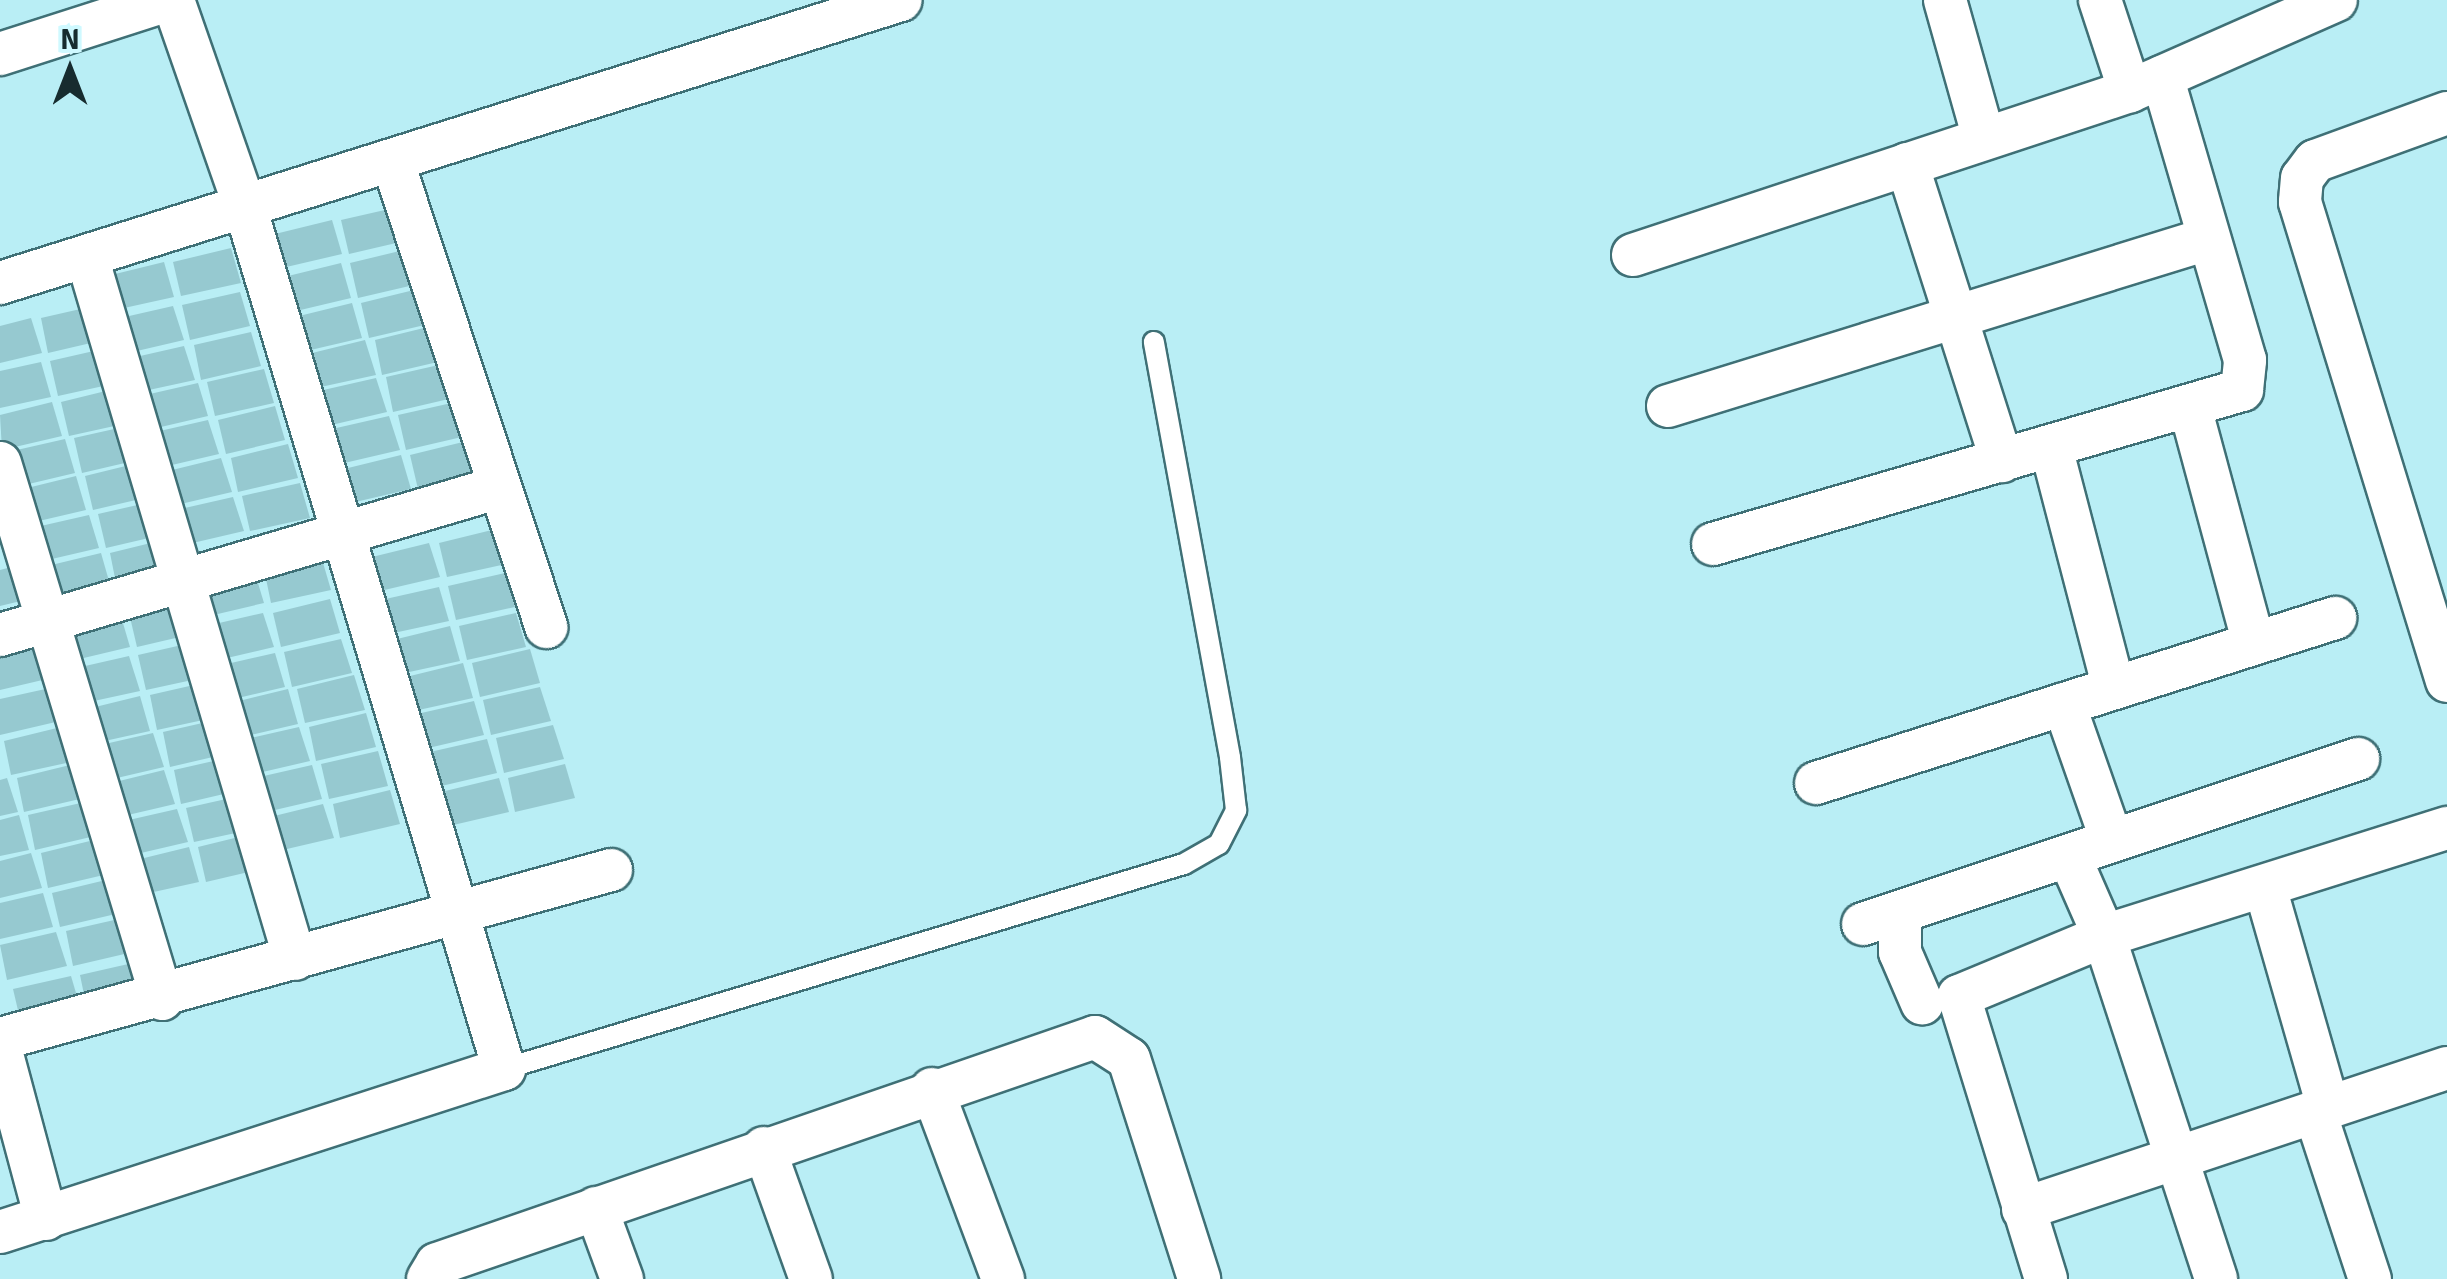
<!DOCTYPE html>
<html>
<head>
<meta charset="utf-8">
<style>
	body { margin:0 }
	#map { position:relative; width:2447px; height:1279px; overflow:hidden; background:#b9eef5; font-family:Signika,sans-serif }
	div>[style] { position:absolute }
	.building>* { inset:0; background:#96c9d0 }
	.roads { filter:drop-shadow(2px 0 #3f7076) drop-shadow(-2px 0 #3f7076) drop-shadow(0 2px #3f7076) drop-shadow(0 -2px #3f7076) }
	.lane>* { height:20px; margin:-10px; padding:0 10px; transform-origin:10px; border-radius:10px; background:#fff }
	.street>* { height:42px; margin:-21px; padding:0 21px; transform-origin:21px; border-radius:21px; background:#fff }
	span { translate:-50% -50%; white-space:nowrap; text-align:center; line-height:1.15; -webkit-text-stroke:8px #cff9ff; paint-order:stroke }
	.north { position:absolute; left:20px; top:20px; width:100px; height:100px; -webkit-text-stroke:8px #cff9ff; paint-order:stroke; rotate:0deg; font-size:28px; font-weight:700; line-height:40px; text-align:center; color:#172c2f }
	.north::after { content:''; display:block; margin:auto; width:35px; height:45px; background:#172c2f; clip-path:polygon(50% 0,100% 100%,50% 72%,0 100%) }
</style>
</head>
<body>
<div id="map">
	<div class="building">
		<div style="clip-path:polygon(398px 207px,409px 240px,349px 254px,341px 220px)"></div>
		<div style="clip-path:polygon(332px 220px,342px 254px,282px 268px,275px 234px)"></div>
		<div style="clip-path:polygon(231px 248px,241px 283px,181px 296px,173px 262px)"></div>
		<div style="clip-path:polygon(408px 249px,418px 284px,358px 298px,350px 263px)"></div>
		<div style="clip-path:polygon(164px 262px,174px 297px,115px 310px,107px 276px)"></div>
		<div style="clip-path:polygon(341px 263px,351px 298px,292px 312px,284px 277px)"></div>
		<div style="clip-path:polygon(418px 289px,429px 324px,369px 338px,361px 303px)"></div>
		<div style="clip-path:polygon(240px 292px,250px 326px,190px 340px,182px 305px)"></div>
		<div style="clip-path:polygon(352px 303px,362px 338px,302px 352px,295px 317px)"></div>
		<div style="clip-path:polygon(98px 305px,108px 339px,48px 353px,41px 318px)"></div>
		<div style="clip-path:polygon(173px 306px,184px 340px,124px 354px,116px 319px)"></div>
		<div style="clip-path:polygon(31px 318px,42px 353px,0 363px,0 326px)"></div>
		<div style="clip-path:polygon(432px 326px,442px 361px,382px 375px,375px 340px)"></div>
		<div style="clip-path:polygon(251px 332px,261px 366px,201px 380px,194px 345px)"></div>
		<div style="clip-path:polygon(365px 340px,376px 375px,316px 388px,308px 354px)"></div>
		<div style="clip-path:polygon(184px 346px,195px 380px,135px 393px,127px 359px)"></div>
		<div style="clip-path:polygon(107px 348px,117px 383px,58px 396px,50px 361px)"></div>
		<div style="clip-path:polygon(41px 362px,51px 397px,0 408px,0 371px)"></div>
		<div style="clip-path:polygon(443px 364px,453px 398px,393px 412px,386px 377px)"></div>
		<div style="clip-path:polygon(264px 369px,274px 403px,215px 416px,207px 382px)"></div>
		<div style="clip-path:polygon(376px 378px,387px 412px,327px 426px,319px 391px)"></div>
		<div style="clip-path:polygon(198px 383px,208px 416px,148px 430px,141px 396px)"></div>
		<div style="clip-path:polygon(118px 388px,128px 423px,69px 436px,61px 402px)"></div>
		<div style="clip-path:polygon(52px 402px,62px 436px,2px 450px,0 415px)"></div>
		<div style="clip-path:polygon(456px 402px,466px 436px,406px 450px,398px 415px)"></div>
		<div style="clip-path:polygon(275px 406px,285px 440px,226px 454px,218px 420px)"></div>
		<div style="clip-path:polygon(389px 416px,400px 450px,340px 464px,332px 429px)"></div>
		<div style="clip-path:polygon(208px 420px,219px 454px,159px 468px,151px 433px)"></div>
		<div style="clip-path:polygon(132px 425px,142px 459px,82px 473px,74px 438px)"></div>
		<div style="clip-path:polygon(65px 439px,75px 473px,16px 487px,8px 452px)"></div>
		<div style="clip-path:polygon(467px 441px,478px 475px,418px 489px,410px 455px)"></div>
		<div style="clip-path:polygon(288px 444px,298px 478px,238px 492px,231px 458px)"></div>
		<div style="clip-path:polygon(401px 455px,411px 489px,351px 503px,344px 469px)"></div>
		<div style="clip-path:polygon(221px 458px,232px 492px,172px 506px,164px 472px)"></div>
		<div style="clip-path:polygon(142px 462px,153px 496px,93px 510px,85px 476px)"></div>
		<div style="clip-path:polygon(76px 476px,86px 510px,26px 524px,19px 490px)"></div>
		<div style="clip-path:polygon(300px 483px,310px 518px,250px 531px,242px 496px)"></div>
		<div style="clip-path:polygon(233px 497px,244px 531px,184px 545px,176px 510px)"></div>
		<div style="clip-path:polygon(155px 501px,166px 534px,106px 548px,98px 514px)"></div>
		<div style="clip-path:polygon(89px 515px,99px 548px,39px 562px,32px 528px)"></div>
		<div style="clip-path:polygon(496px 529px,506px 564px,447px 577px,439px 543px)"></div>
		<div style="clip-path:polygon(167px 539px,177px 574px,117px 588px,110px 553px)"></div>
		<div style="clip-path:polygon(429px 543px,440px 577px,380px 591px,372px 557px)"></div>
		<div style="clip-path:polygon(101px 553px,111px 588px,51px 602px,43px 567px)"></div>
		<div style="clip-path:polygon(321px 556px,331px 590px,271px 603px,264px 569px)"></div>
		<div style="clip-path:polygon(19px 565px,29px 599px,0 606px,0 570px)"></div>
		<div style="clip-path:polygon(254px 570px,264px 603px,205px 617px,197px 583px)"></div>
		<div style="clip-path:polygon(505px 573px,515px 607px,456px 620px,448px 586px)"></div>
		<div style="clip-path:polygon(439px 587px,449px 621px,389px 634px,381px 600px)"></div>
		<div style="clip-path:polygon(186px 599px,197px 633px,137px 647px,129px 613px)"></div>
		<div style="clip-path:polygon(330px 599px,340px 633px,281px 647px,273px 613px)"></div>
		<div style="clip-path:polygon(120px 613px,130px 647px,71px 661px,63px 626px)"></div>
		<div style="clip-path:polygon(263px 613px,274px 647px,214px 661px,206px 626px)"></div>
		<div style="clip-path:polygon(516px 613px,526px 647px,467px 660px,459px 626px)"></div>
		<div style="clip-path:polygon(450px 626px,460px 661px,400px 674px,393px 640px)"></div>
		<div style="clip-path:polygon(341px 639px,352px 673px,292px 687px,284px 652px)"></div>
		<div style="clip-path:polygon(195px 642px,206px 677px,146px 690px,138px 655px)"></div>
		<div style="clip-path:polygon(40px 644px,51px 678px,0 690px,0 654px)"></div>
		<div style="clip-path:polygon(530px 649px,540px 683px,480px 697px,472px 663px)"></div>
		<div style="clip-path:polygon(275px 653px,285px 687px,225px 701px,218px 666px)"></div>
		<div style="clip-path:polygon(129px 656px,140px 691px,80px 704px,72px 669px)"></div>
		<div style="clip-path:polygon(463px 663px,473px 698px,414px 711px,406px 677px)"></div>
		<div style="clip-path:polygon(354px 675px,365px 710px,305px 723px,297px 689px)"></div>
		<div style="clip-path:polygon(207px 682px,217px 717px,157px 730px,150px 695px)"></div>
		<div style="clip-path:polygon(540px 687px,551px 721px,491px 735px,483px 700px)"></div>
		<div style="clip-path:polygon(50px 688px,60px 721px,0 735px,0 699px)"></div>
		<div style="clip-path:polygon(288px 689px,298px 724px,238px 738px,231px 703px)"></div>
		<div style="clip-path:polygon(140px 696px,150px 731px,91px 744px,83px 710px)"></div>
		<div style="clip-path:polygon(474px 701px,484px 735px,424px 749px,417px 714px)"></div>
		<div style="clip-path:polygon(366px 713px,376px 747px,316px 761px,309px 727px)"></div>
		<div style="clip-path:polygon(220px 719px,230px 753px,170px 767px,163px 732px)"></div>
		<div style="clip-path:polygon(553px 725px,564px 759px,504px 773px,496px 738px)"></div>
		<div style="clip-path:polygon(61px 727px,71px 762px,11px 775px,4px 741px)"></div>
		<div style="clip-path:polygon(299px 727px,310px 761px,250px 775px,242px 740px)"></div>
		<div style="clip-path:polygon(153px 733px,164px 767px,104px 781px,96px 746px)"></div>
		<div style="clip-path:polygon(487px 739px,497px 773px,437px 787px,430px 752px)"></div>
		<div style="clip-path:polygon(378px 751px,388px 786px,329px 799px,321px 764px)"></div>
		<div style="clip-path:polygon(231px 757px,241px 790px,181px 804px,174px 770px)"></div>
		<div style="clip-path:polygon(74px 764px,84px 798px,24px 812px,17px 778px)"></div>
		<div style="clip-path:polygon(565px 764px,575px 798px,515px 812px,508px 778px)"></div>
		<div style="clip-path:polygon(312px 765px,322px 799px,262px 813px,255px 778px)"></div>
		<div style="clip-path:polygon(164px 770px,175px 804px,115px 818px,107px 784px)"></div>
		<div style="clip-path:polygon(7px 778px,18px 812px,0 816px,0 780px)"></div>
		<div style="clip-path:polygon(499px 778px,509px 812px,449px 826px,441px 792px)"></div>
		<div style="clip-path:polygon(390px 790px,400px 824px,340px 838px,333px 804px)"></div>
		<div style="clip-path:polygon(244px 795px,254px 829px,194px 842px,186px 808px)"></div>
		<div style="clip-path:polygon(85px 802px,95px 836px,35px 850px,28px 815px)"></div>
		<div style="clip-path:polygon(323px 804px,334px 838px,274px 852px,266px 818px)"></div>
		<div style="clip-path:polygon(177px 809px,188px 842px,128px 856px,120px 822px)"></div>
		<div style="clip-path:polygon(19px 815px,29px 850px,0 856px,0 820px)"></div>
		<div style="clip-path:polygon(255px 833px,266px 868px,206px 882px,198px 847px)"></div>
		<div style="clip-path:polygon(98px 839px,108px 874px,48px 888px,41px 853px)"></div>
		<div style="clip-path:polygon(189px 847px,199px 882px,140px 895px,132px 861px)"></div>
		<div style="clip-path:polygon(31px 853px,42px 888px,0 898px,0 861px)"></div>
		<div style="clip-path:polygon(110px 879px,120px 913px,60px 927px,52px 893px)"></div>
		<div style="clip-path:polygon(43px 893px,53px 927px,0 939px,0 903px)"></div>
		<div style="clip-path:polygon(123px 918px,133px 952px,73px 966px,66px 931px)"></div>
		<div style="clip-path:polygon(56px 932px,67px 966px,7px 980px,0 945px)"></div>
		<div style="clip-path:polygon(137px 962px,147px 996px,87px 1009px,80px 975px)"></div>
		<div style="clip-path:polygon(71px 976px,81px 1010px,21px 1023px,13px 989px)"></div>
	</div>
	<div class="roads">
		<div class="lane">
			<div style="left:504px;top:1069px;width:710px;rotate:-16.78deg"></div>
			<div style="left:1184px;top:864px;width:40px;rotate:-29.7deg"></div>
			<div style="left:1219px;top:844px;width:38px;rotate:-63deg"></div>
			<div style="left:1236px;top:810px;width:53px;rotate:-96.5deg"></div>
			<div style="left:1230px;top:757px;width:422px;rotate:-100.4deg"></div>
		</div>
		<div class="street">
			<div style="left:1945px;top:0;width:144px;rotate:74.3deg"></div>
			<div style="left:2100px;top:0;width:96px;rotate:71.8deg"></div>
			<div style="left:0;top:54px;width:176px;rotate:-17.8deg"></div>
			<div style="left:2447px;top:113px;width:140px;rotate:160deg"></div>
			<div style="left:2315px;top:161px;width:21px;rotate:127deg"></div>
			<div style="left:2302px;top:178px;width:24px;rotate:95deg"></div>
			<div style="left:2300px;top:202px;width:501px;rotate:72.94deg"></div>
			<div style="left:392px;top:160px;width:492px;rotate:71.7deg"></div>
			<div style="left:1907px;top:164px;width:312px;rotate:72.3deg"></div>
			<div style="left:1633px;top:255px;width:523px;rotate:-18.26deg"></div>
			<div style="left:2130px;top:91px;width:225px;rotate:-23.8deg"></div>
			<div style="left:87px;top:257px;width:732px;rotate:73.5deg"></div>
			<div style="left:0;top:283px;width:944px;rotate:-17.44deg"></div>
			<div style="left:1668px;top:406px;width:564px;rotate:-17.21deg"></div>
			<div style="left:2190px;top:407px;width:245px;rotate:74.9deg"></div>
			<div style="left:2051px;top:447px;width:249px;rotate:75.4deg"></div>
			<div style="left:0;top:463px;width:560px;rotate:73.18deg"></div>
			<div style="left:1713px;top:544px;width:551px;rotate:-16.23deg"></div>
			<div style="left:2242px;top:390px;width:30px;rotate:-84deg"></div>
			<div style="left:2245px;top:360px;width:295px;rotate:-106.3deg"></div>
			<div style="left:0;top:635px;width:521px;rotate:-16.49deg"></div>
			<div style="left:2064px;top:704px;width:145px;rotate:70.7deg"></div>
			<div style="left:1816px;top:783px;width:545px;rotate:-17.64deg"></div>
			<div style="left:2069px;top:856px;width:87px;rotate:66.4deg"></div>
			<div style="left:2104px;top:936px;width:361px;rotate:71.9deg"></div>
			<div style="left:2265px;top:887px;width:229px;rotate:74deg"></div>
			<div style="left:1900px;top:912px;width:40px;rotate:90deg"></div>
			<div style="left:1900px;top:952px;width:56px;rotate:66.7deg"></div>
			<div style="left:1863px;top:924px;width:522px;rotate:-18.43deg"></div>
			<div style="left:0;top:1039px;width:634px;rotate:-15.46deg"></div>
			<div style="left:0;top:1047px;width:178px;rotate:75deg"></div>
			<div style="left:932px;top:1089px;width:203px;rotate:69.5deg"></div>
			<div style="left:2315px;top:1112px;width:176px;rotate:71.8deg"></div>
			<div style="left:764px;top:1148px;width:139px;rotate:70.3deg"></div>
			<div style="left:596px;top:1208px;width:76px;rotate:69.9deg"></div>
			<div style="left:2023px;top:1209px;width:447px;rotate:-18.4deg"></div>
			<div style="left:0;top:1232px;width:530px;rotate:-17.92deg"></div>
			<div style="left:504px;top:1069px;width:900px;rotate:-106.72deg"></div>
			<div style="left:245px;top:207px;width:219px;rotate:-109.2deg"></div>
			<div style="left:428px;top:1279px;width:17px;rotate:-59deg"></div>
			<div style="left:437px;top:1264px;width:696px;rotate:-19.03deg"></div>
			<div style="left:1095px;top:1037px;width:40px;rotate:32.9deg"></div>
			<div style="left:1129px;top:1059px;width:231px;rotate:72.3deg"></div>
			<div style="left:2046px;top:1279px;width:296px;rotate:-107.1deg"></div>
			<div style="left:1959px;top:996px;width:157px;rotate:-22.5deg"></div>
			<div style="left:2104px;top:936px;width:360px;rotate:-17.5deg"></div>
		</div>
	</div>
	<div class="north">N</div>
</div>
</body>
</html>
